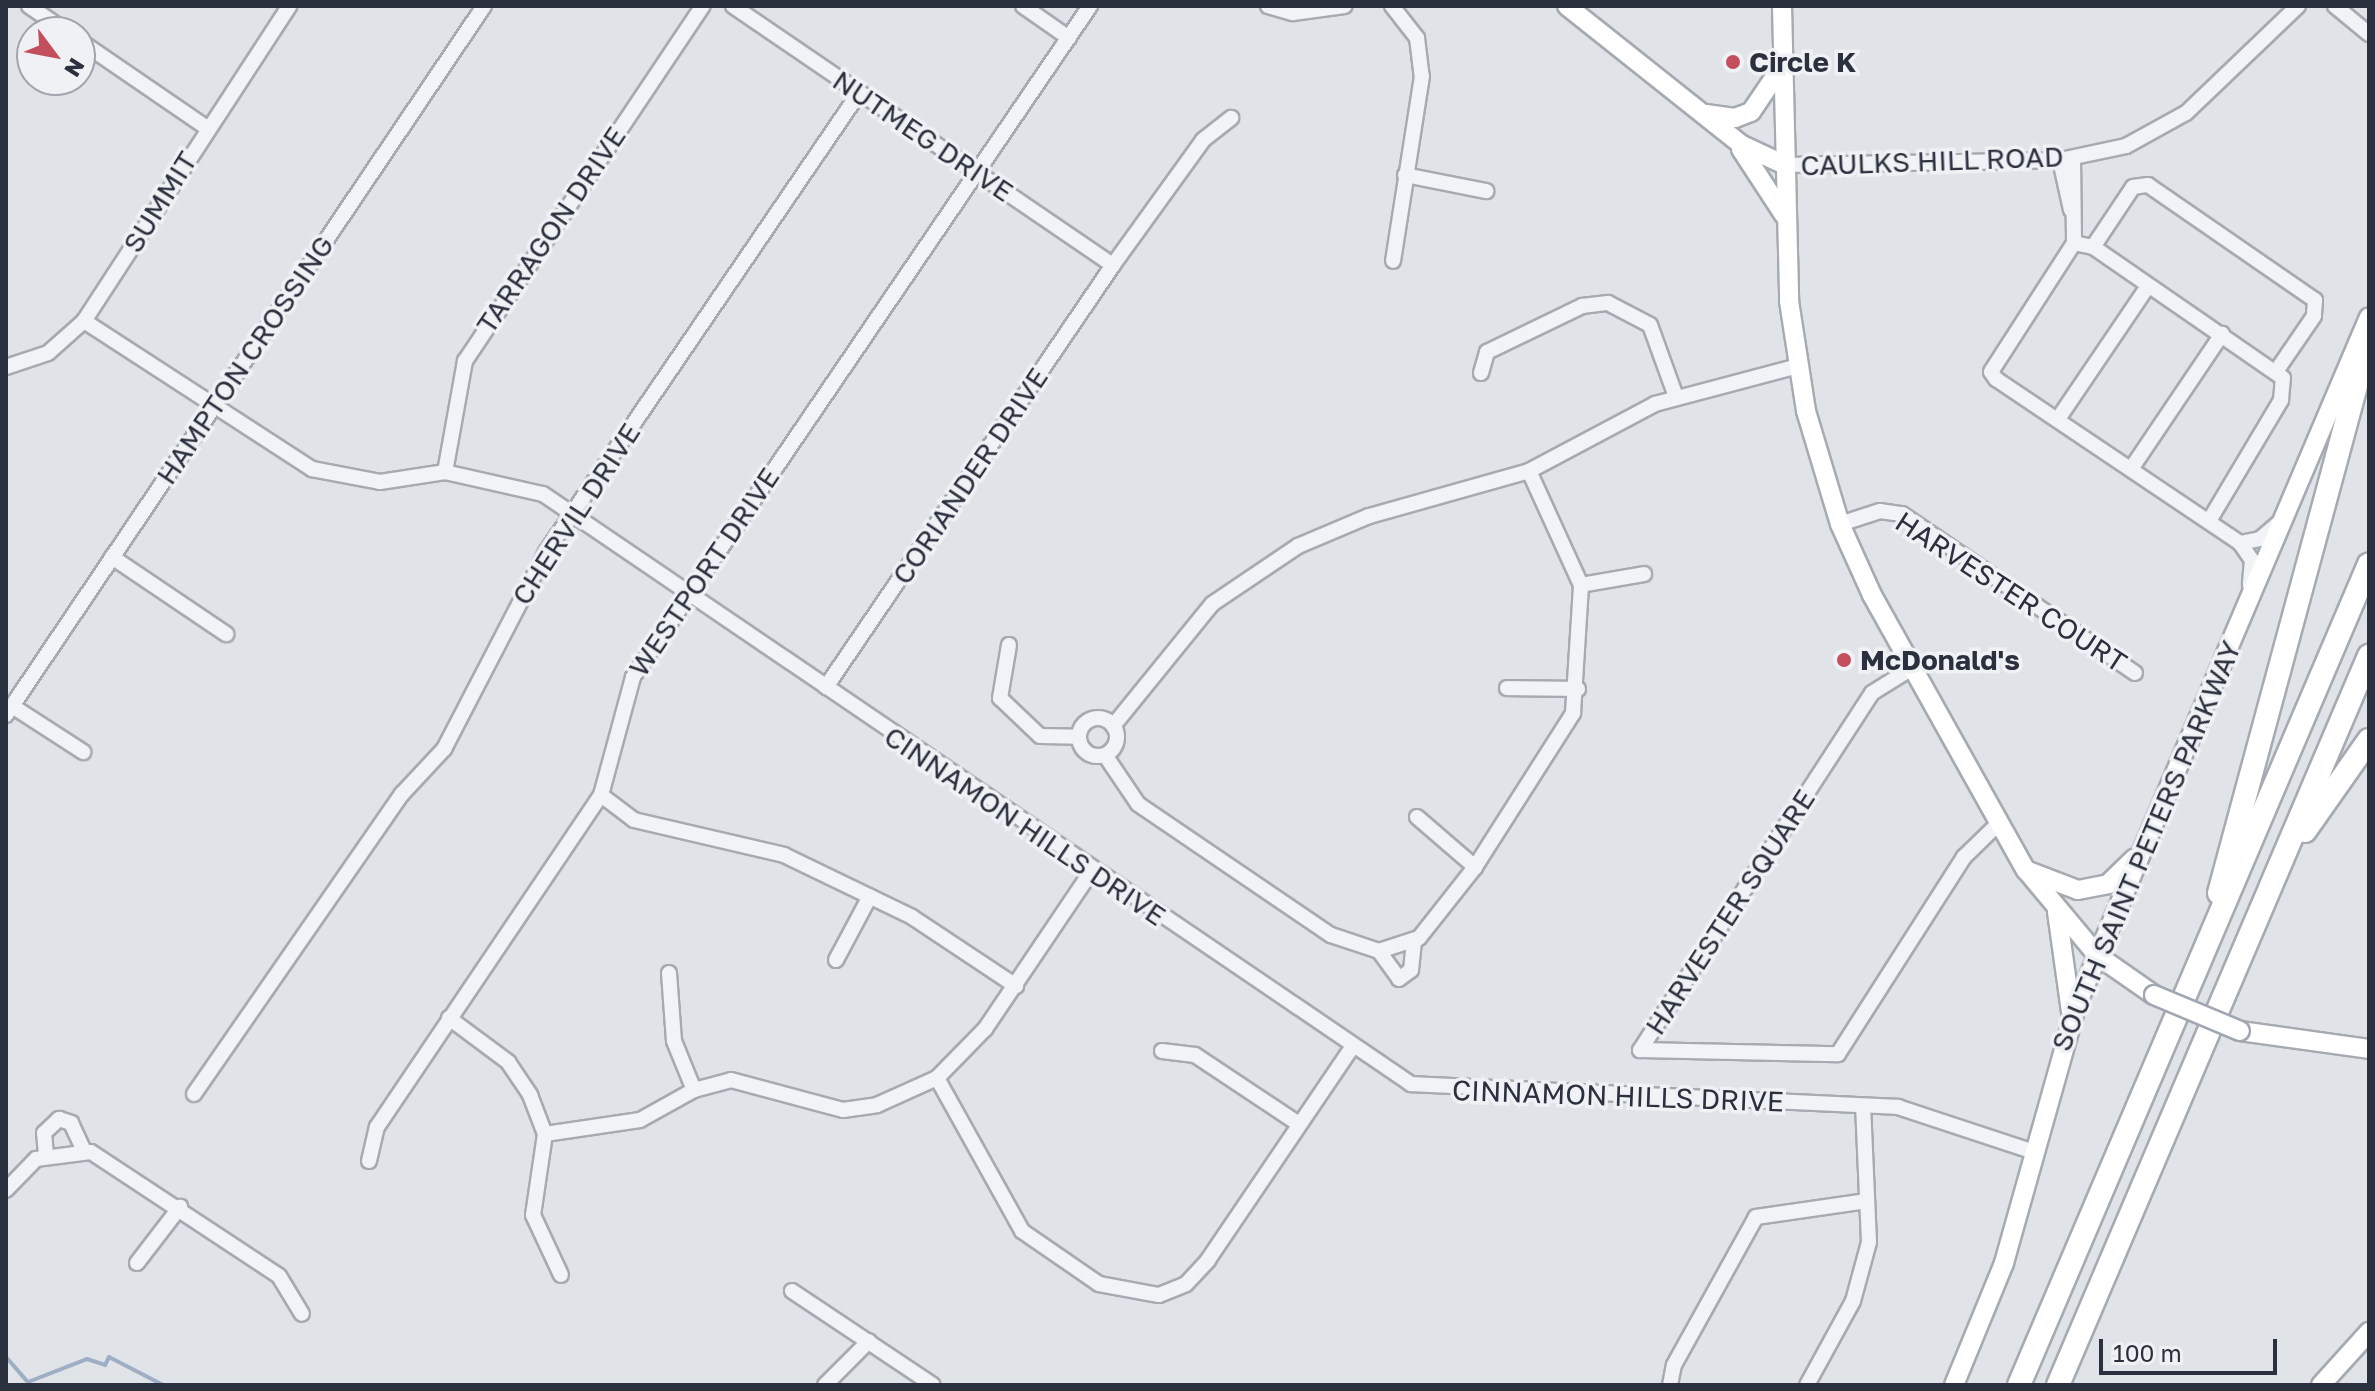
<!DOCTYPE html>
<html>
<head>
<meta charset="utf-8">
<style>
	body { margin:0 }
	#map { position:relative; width:2375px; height:1391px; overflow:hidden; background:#e0e3e8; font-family:"Golos Text",sans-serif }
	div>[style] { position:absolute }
	.stream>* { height:4px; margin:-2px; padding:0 2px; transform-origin:2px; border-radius:2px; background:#9eafc5 }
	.roads { filter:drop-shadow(2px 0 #a6aab1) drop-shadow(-2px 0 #a6aab1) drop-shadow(0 2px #a6aab1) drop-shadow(0 -2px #a6aab1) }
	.minor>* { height:14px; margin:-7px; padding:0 7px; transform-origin:7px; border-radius:7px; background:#f2f3f6 }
	.minor>.ring { margin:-7px; padding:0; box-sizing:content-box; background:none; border:14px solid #f2f3f6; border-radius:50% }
	.major>* { height:18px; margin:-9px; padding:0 9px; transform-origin:9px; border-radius:9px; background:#fff }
	.highway>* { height:22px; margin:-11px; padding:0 11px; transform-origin:11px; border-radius:11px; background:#fff }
	.bridges { filter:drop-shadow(2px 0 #a0a7b2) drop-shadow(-2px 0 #a0a7b2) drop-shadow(0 2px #a0a7b2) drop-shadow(0 -2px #a0a7b2) }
	.major-bridge>* { height:18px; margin:-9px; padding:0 9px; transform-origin:9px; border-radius:9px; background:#fff }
	.dots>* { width:22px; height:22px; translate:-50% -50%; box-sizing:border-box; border:4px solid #eff1f5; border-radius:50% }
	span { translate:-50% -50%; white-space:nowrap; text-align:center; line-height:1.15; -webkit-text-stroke:7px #eff1f5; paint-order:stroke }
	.poi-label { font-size:28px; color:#2a303d; font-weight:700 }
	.left { translate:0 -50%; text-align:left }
	.street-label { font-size:28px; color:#2a303d }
	.frame { position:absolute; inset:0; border:8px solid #2a303d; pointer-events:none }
	.north { position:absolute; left:16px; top:16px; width:80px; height:80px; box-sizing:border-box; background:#eff1f5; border:2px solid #a0a4ab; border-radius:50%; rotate:122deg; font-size:22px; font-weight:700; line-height:32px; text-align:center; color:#2a303d }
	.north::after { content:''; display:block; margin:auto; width:28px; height:36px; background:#c34f5d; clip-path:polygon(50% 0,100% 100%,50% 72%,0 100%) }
	.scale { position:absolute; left:2099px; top:1339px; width:178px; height:36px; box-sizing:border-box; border:4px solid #2a303d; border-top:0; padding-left:10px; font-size:24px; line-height:28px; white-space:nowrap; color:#2a303d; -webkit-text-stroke:6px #eff1f5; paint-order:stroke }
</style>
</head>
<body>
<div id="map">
	<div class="stream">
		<div style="left:6px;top:1357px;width:33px;rotate:49deg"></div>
		<div style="left:28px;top:1382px;width:63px;rotate:-21.3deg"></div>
		<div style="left:87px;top:1359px;width:19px;rotate:18deg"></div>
		<div style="left:105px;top:1365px;width:9px;rotate:-63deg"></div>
		<div style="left:109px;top:1357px;width:61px;rotate:27.4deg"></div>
	</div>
	<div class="roads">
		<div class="minor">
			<div style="left:29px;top:6px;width:46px;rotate:34.4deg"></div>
			<div style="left:733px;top:6px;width:460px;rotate:34.3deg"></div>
			<div style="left:1023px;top:6px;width:56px;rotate:34.8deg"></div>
			<div style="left:1268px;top:6px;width:26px;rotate:16deg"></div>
			<div style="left:1293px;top:13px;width:52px;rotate:-7.7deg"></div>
			<div style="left:1392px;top:6px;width:41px;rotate:52deg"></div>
			<div style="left:1417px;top:38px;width:38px;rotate:83deg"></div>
			<div style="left:1422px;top:76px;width:187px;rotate:98.9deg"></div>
			<div style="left:2335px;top:6px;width:44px;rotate:39.5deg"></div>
			<div style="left:80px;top:41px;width:154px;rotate:34.4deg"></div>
			<div style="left:2073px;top:158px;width:85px;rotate:89.3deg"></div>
			<div style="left:2060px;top:160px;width:51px;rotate:77.6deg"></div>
			<div style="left:1785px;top:165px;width:275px;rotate:-1deg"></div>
			<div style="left:2060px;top:160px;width:67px;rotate:-12deg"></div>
			<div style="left:2126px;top:146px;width:68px;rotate:-28.8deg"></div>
			<div style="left:2186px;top:113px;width:155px;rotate:-43.7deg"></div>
			<div style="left:1405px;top:175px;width:83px;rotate:11.2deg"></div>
			<div style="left:2093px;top:247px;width:72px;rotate:-56.3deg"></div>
			<div style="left:2133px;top:187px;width:15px;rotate:-8deg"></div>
			<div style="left:2148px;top:185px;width:203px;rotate:34.6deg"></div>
			<div style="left:2315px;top:300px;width:16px;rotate:94deg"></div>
			<div style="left:2314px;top:316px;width:65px;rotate:124.4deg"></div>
			<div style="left:84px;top:321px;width:272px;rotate:33deg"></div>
			<div style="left:312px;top:469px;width:69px;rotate:10.8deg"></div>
			<div style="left:380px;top:482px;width:66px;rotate:-8.7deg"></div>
			<div style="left:445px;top:472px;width:100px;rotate:12.7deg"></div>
			<div style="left:543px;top:494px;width:1050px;rotate:34.2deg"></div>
			<div style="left:1411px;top:1084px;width:488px;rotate:2.7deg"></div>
			<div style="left:1898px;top:1107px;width:140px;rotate:18.3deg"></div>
			<div style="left:6px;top:367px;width:44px;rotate:-18.4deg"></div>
			<div style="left:48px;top:353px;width:48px;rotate:-41.6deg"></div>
			<div style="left:84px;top:321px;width:376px;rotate:-56.9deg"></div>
			<div style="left:1481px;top:373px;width:22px;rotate:-74deg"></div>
			<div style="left:1487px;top:352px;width:106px;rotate:-25.8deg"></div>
			<div style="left:1582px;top:306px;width:26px;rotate:-7deg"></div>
			<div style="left:1608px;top:303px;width:47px;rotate:27.6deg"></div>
			<div style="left:1650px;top:325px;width:77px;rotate:70.1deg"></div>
			<div style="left:2058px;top:419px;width:161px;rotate:-55.9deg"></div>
			<div style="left:2131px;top:469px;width:163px;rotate:-56deg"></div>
			<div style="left:445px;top:472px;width:113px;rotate:-79.8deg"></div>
			<div style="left:465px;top:361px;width:427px;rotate:-56.2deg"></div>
			<div style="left:2209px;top:521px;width:141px;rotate:-59.2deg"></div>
			<div style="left:2281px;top:400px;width:22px;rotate:-85deg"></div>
			<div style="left:2283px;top:378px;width:231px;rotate:-145.4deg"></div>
			<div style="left:2093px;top:247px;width:19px;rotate:-168deg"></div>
			<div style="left:2074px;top:243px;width:153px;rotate:122.8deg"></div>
			<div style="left:1991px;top:372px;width:9px;rotate:54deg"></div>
			<div style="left:1996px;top:379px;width:294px;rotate:33.9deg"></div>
			<div style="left:2240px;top:543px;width:21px;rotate:55deg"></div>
			<div style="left:2252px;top:560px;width:25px;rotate:95deg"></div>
			<div style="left:1840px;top:524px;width:42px;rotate:-18deg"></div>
			<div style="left:1880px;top:511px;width:22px;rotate:8deg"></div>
			<div style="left:1902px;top:514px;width:282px;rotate:34.3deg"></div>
			<div style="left:2240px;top:543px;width:20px;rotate:-11deg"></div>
			<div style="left:2260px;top:539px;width:23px;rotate:-41deg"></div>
			<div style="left:112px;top:557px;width:138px;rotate:34deg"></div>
			<div style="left:1581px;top:585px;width:64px;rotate:-9.9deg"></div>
			<div style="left:1009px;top:645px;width:54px;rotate:99.6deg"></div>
			<div style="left:1000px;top:698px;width:55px;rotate:43.5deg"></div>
			<div style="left:1040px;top:736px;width:39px;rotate:1deg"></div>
			<div style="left:1912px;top:668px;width:47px;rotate:148deg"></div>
			<div style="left:1872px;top:693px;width:426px;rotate:123deg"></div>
			<div style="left:1640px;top:1050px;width:198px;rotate:1.2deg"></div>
			<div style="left:1838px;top:1054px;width:234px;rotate:-57.4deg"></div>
			<div style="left:1964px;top:857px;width:49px;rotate:-44.2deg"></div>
			<div style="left:826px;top:687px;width:510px;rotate:-55.78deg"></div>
			<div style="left:1113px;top:265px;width:154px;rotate:-54.2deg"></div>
			<div style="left:1203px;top:140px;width:36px;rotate:-38deg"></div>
			<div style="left:1507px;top:688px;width:71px;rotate:0.8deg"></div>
			<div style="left:12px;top:706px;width:85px;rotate:32.9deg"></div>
			<div style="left:6px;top:715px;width:855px;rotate:-56.01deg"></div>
			<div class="ring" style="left:1079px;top:718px;width:24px;height:24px"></div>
			<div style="left:1113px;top:726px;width:157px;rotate:-50.9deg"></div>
			<div style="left:1212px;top:604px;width:104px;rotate:-34deg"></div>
			<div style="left:1298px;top:546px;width:77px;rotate:-22.9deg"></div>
			<div style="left:1369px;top:516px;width:166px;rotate:-15.7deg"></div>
			<div style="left:1529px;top:471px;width:143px;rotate:-28deg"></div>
			<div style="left:1655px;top:404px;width:148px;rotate:-14.9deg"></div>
			<div style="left:1105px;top:755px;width:59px;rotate:56deg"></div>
			<div style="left:1138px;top:804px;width:233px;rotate:34.2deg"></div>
			<div style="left:1331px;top:935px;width:51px;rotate:18.4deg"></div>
			<div style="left:1379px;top:951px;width:42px;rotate:-18deg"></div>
			<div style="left:1419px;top:938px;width:90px;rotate:-51.7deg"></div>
			<div style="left:1475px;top:867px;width:183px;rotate:-57.5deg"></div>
			<div style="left:1573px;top:713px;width:128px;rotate:-86.4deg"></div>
			<div style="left:1581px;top:585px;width:125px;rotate:-114.5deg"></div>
			<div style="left:601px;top:795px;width:41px;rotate:37.1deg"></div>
			<div style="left:634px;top:820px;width:154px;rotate:13.1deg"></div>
			<div style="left:784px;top:855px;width:142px;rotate:25.8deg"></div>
			<div style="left:912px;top:917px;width:125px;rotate:33.6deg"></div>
			<div style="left:1417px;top:817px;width:77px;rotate:40.8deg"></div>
			<div style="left:1379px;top:951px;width:34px;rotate:54deg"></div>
			<div style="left:1399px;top:979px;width:15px;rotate:-37deg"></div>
			<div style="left:1411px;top:970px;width:29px;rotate:-84deg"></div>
			<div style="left:836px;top:960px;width:72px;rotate:-62deg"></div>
			<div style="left:669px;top:973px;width:68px;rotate:85.8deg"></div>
			<div style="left:674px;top:1041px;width:53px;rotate:67.8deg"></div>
			<div style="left:449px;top:1018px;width:74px;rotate:36.7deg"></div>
			<div style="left:508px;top:1062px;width:40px;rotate:56deg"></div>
			<div style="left:530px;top:1095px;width:42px;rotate:69deg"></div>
			<div style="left:545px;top:1134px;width:82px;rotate:98.4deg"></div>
			<div style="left:533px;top:1215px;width:66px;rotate:65deg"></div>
			<div style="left:1162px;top:1051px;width:33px;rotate:7deg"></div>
			<div style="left:1195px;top:1055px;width:125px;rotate:33.6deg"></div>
			<div style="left:937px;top:1078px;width:175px;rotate:60.9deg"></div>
			<div style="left:1022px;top:1231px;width:93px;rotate:34.5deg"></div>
			<div style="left:1099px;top:1284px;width:61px;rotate:10.4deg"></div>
			<div style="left:1159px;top:1295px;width:29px;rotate:-22deg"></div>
			<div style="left:1186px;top:1284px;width:33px;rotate:-47deg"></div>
			<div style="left:1208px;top:1260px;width:258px;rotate:-55.9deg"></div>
			<div style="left:194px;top:1094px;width:365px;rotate:-55.3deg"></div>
			<div style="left:402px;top:794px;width:62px;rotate:-47deg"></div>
			<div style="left:444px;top:749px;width:222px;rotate:-62.6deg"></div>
			<div style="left:546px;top:552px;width:556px;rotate:-55.71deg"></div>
			<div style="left:545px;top:1134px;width:96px;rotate:-8.4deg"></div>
			<div style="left:640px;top:1120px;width:62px;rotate:-29.1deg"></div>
			<div style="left:694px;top:1090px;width:38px;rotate:-15deg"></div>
			<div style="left:731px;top:1080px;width:116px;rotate:15deg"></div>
			<div style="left:843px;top:1110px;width:34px;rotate:-8deg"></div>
			<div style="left:877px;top:1105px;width:66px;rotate:-24.2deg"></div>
			<div style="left:937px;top:1078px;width:69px;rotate:-45.6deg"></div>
			<div style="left:985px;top:1029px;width:189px;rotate:-56deg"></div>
			<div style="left:46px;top:1155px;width:22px;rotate:-95deg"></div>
			<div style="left:44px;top:1133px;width:21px;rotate:-43deg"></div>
			<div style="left:59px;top:1119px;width:13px;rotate:18deg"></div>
			<div style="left:71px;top:1123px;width:31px;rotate:65deg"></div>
			<div style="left:369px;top:1161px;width:35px;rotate:-77deg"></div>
			<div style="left:377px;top:1127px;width:400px;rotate:-56deg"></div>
			<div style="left:601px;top:795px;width:122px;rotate:-74.8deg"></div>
			<div style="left:633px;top:677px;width:812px;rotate:-55.74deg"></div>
			<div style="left:6px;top:1190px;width:43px;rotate:-45.9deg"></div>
			<div style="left:36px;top:1159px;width:55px;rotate:-7.3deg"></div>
			<div style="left:91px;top:1152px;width:225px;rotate:33.4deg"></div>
			<div style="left:279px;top:1276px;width:44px;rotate:58.8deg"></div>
			<div style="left:137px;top:1263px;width:71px;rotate:-52.5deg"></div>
			<div style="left:792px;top:1291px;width:169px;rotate:33.7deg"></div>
			<div style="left:825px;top:1385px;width:62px;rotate:-45deg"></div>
			<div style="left:1670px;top:1385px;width:20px;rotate:-79deg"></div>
			<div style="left:1674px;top:1365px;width:169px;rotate:-61deg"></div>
			<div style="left:1756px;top:1217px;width:112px;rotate:-8.2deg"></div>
			<div style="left:1807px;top:1385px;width:96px;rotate:-61.3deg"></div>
			<div style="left:1853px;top:1301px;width:61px;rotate:-74.8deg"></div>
			<div style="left:1869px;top:1242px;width:136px;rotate:-92.5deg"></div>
		</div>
		<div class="major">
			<div style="left:1567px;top:6px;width:223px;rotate:38.5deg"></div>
			<div style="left:1742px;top:145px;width:47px;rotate:24.9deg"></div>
			<div style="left:1782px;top:6px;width:295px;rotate:88.6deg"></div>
			<div style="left:1789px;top:301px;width:111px;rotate:81.2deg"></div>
			<div style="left:1806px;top:411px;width:118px;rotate:73.3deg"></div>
			<div style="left:1840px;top:524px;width:78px;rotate:65.7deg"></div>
			<div style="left:1872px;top:595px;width:315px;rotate:60.8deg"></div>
			<div style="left:2026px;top:870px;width:112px;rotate:50.1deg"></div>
			<div style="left:2098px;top:956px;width:68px;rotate:34.9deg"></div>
			<div style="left:1706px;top:114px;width:29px;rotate:8deg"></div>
			<div style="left:1735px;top:118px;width:17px;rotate:-21deg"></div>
			<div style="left:1751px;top:112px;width:48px;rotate:-56deg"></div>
			<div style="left:1741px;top:149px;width:79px;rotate:56.9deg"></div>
			<div style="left:2028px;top:871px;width:53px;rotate:20.8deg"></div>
			<div style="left:2078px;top:890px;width:31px;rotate:-11deg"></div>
			<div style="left:2108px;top:884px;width:37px;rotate:-44deg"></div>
			<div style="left:2057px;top:912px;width:101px;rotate:82deg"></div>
			<div style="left:2240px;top:1031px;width:130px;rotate:7.9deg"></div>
			<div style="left:1954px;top:1385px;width:132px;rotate:-67.7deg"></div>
			<div style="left:2004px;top:1263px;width:269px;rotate:-74.3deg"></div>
			<div style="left:2077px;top:1004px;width:746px;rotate:-66.97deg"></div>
			<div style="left:2321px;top:1385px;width:72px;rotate:-47.8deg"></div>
		</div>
		<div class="highway">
			<div style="left:2305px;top:831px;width:111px;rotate:-54.9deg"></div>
			<div style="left:2219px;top:893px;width:575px;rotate:-74.88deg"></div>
			<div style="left:2019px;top:1385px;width:892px;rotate:-66.91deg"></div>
			<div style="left:2058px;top:1385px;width:793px;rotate:-66.9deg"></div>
		</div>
	</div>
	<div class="bridges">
		<div class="major-bridge">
			<div style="left:2154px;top:995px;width:93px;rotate:22.7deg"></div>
		</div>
	</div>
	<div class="dots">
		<div style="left:1733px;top:62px;background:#c34f5d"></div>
		<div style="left:1844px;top:660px;background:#c34f5d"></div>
	</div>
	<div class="poi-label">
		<span class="left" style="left:1749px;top:62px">Circle K</span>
		<span class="left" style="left:1860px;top:660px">McDonald's</span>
	</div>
	<div class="street-label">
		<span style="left:923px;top:136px;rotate:34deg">NUTMEG DRIVE</span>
		<span style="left:1932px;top:161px;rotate:-2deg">CAULKS HILL ROAD</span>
		<span style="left:160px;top:202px;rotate:-58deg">SUMMIT</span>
		<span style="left:551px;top:230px;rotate:-56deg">TARRAGON DRIVE</span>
		<span style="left:245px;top:360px;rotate:-56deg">HAMPTON CROSSING</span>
		<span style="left:970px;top:476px;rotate:-56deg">CORIANDER DRIVE</span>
		<span style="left:576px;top:514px;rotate:-57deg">CHERVIL DRIVE</span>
		<span style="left:704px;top:572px;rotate:-56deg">WESTPORT DRIVE</span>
		<span style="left:2011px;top:592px;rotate:33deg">HARVESTER COURT</span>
		<span style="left:1025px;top:826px;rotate:34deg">CINNAMON HILLS DRIVE</span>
		<span style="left:2146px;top:846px;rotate:-67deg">SOUTH SAINT PETERS PARKWAY</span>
		<span style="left:1730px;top:912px;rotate:-57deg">HARVESTER SQUARE</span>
		<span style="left:1618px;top:1096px;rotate:2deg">CINNAMON HILLS DRIVE</span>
	</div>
	<div class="frame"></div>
	<div class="north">N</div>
	<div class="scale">100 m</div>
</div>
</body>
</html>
